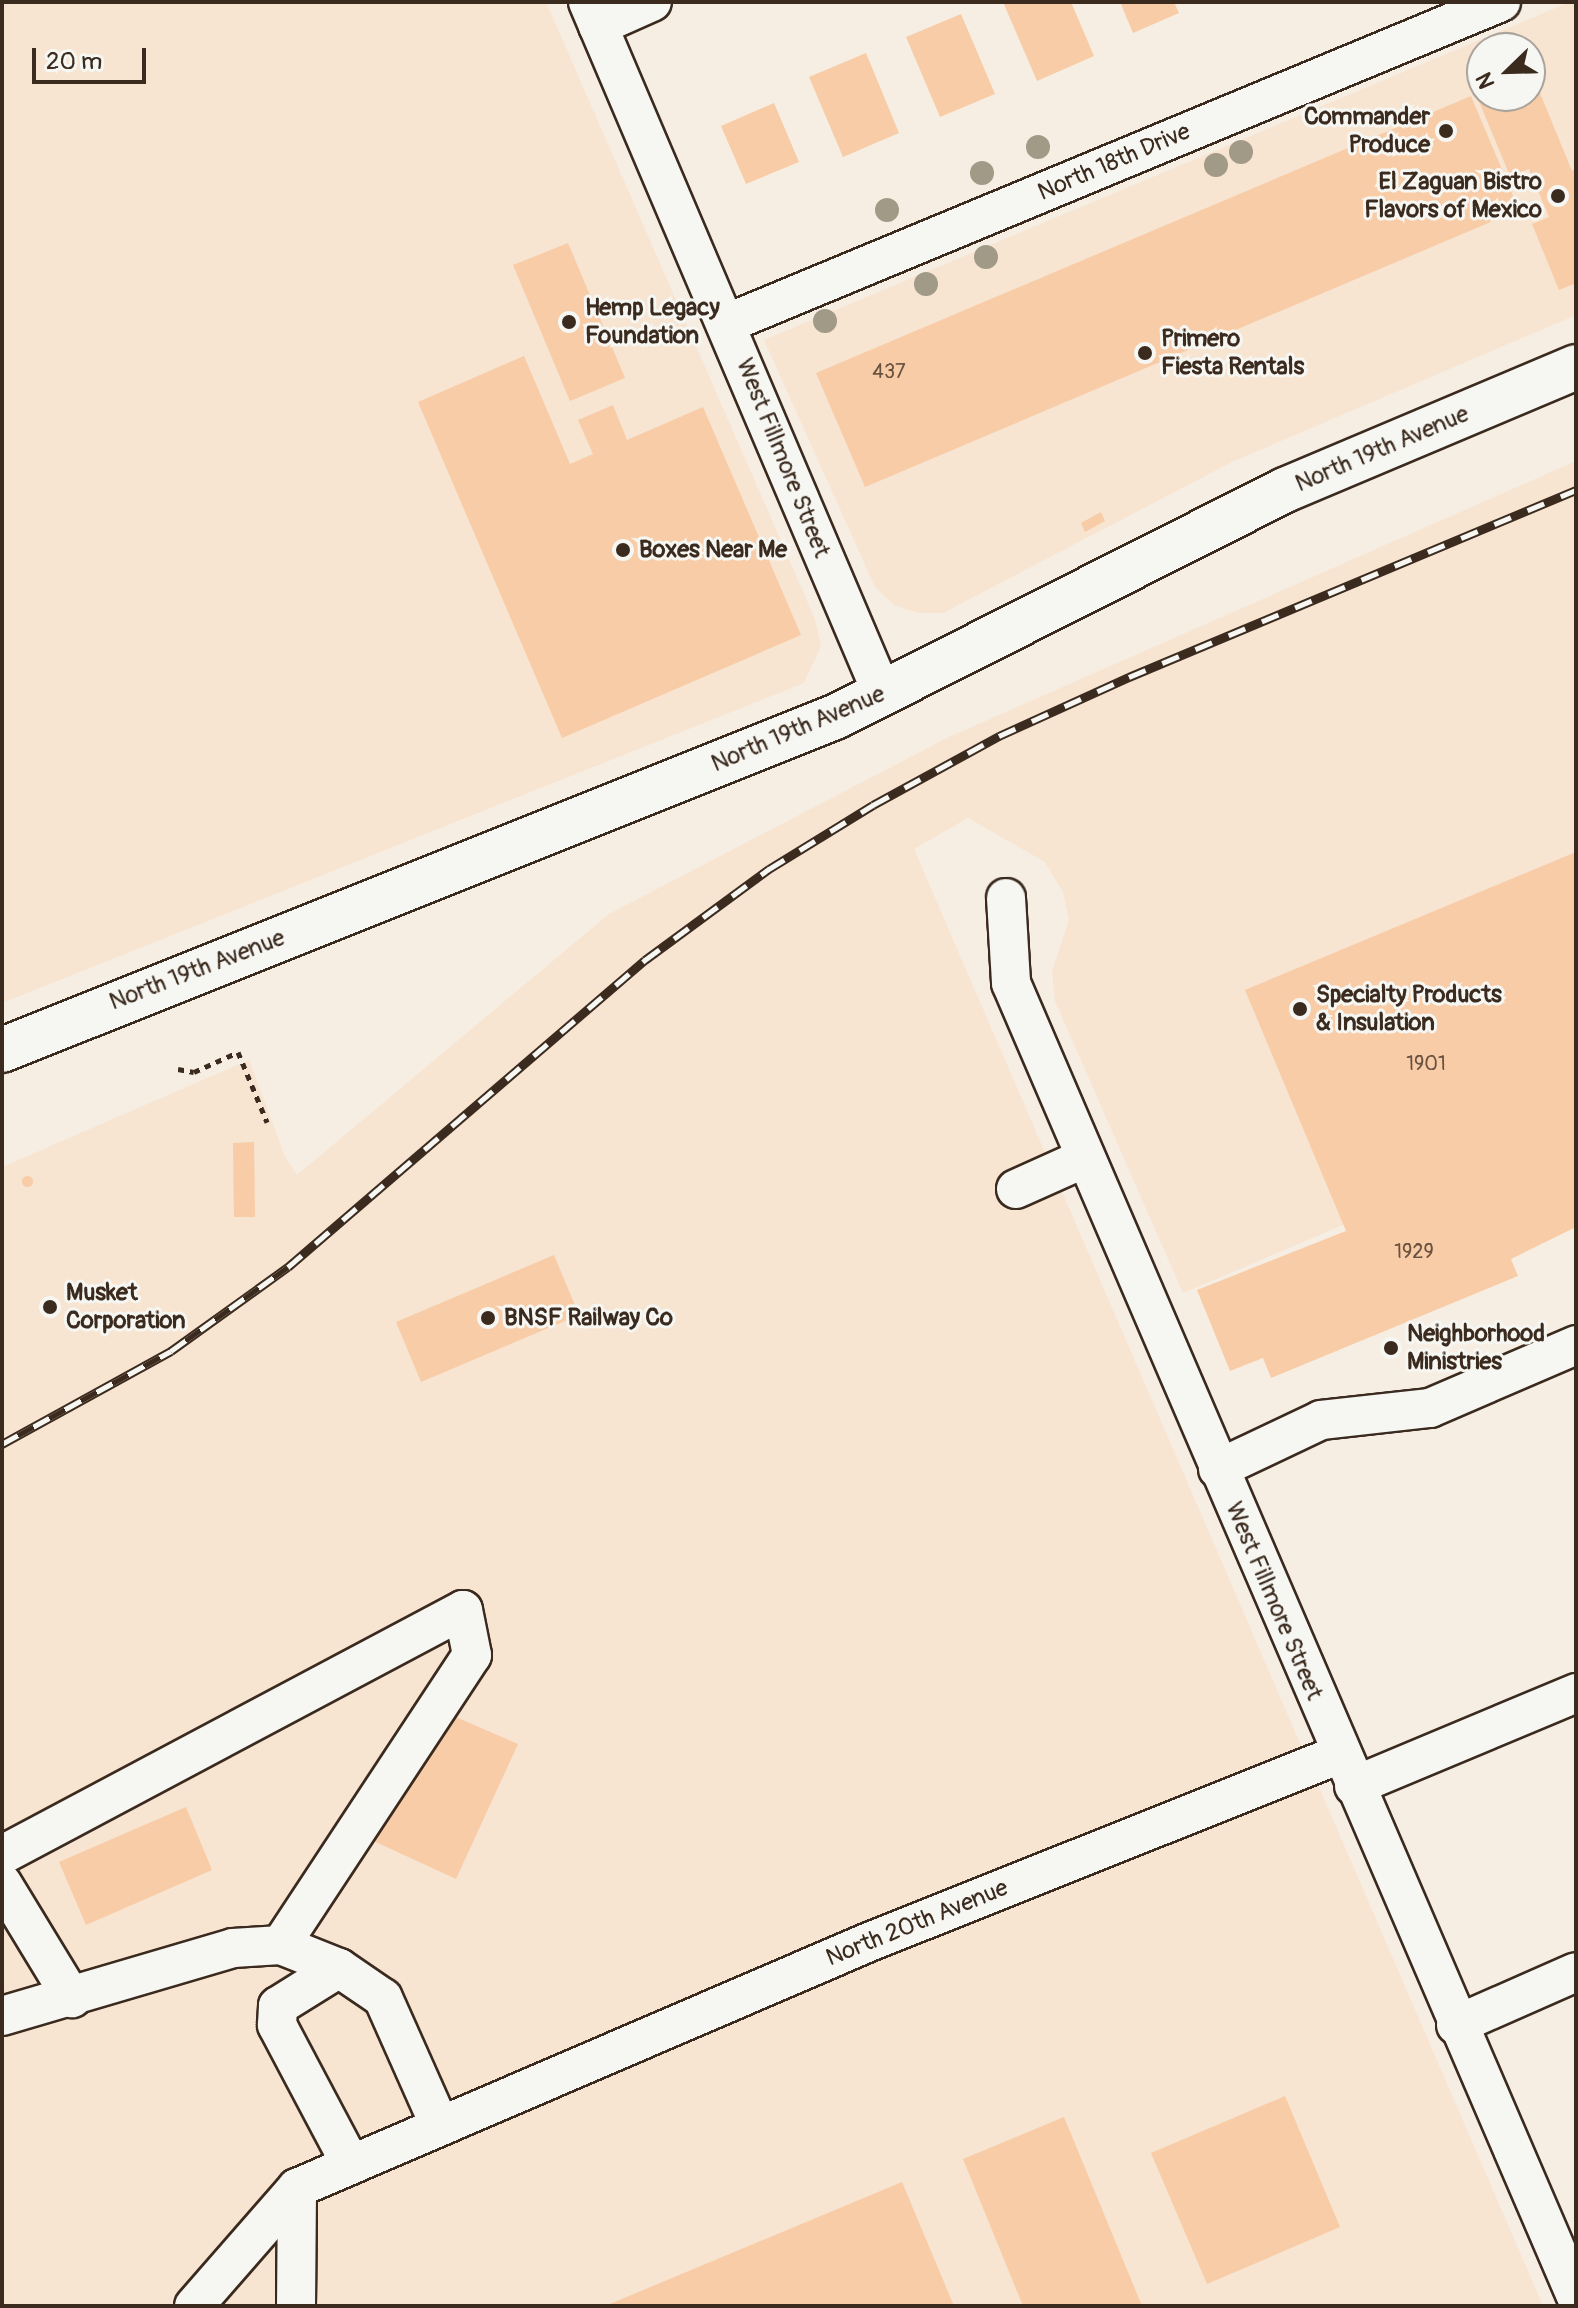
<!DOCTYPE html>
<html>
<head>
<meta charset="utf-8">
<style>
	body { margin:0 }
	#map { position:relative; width:1578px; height:2308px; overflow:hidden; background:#f6eee3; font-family:Pangolin,sans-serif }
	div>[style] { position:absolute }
	.built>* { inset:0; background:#f7e4d1 }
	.building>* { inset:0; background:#f8cca7 }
	.round { border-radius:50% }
	.path>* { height:5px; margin-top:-2.5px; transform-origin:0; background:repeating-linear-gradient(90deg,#3b2a1e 0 6px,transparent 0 12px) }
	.roads { filter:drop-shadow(2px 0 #3b2a1e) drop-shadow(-2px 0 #3b2a1e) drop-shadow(0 2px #3b2a1e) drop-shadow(0 -2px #3b2a1e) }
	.minor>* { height:38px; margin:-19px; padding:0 19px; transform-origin:19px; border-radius:19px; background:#f6f6f2 }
	.major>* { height:44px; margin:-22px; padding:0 22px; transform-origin:22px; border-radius:22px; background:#f6f6f2 }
	.rail>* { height:9px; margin-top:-4.5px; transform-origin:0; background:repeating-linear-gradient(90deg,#f6f6f2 0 18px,#3b2a1e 0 36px); box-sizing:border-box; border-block:2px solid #3b2a1e }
	.trees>* { width:24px; height:24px; margin:-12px; border-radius:50%; background:#a09a86 }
	.dots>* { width:22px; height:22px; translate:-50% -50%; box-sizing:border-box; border:4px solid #f6f6f2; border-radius:50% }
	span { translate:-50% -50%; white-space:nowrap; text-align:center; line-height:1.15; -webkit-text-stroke:6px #f6f6f2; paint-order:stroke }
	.number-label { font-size:20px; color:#6a5240 }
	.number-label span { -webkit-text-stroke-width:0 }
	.poi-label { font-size:24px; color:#3b2a1e; font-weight:700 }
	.right { translate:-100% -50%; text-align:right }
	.left { translate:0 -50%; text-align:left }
	.street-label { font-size:24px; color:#3b2a1e }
	.frame { position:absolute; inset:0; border:4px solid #3b2a1e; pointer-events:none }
	.north { position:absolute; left:1466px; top:32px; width:80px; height:80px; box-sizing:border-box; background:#f6f6f2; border:2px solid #aba49d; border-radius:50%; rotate:247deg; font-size:22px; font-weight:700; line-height:32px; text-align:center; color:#3b2a1e }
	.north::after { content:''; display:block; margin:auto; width:28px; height:36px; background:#3b2a1e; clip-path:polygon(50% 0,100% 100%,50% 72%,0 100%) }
	.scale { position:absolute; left:32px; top:48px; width:114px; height:36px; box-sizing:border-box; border:4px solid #3b2a1e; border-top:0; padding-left:10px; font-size:24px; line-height:28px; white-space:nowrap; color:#3b2a1e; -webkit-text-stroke:6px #f6f6f2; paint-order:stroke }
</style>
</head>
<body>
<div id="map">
	<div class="built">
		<div style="clip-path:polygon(2px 2px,546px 2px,815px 619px,821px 646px,804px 683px,2px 1003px)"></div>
		<div style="clip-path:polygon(evenodd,1570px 2px,1576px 2px,1576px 315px,1232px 462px,943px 613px,918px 613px,894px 605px,875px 587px,764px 340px,1570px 2px,1482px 48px,1530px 48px,1530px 96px,1482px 96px,1482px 48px)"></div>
		<div style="clip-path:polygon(1576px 461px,1576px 1126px,1183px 1293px,1055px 1001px,1052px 971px,1069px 920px,1063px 892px,1045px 862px,968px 818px,914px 849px,1543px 2306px,2px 2306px,2px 1167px,249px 1060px,285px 1157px,297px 1175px,609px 914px,947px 738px)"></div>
	</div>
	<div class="building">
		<div style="clip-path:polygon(1003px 2px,1071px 2px,1094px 56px,1037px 81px)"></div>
		<div style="clip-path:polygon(1120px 2px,1174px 2px,1179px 13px,1133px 33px)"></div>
		<div style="clip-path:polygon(961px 14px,995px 94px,940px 117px,906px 37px)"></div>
		<div style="clip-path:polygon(866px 53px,899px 133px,843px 157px,809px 77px)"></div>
		<div style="clip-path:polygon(1533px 76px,1572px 171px,1576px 169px,1576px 283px,1559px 290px,1532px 224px,1549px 217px,1529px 169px,1510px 176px,1478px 99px,1530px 96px)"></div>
		<div style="clip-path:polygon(1471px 96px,1519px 210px,865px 487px,816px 373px)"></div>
		<div style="clip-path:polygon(774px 103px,799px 162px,746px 184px,721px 126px)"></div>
		<div style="clip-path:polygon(568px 243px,625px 378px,570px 401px,513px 265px)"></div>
		<div style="clip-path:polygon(524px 356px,570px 464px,593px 454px,578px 420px,613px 405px,627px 440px,703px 407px,801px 635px,562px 738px,418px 402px)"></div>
		<div style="clip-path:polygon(1101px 512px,1105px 521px,1085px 532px,1081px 523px)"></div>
		<div style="clip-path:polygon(1576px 852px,1576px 1227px,1511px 1259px,1518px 1276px,1271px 1378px,1263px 1358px,1230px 1371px,1197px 1290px,1346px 1231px,1245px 990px)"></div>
		<div style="clip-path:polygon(254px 1142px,255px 1217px,234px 1217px,233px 1143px)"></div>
		<div class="round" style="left:21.5px;top:1175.5px;width:11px;height:11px"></div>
		<div style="clip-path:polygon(554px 1255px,579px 1315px,421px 1382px,396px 1322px)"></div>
		<div style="clip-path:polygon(444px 1712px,518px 1744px,456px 1879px,365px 1837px)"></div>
		<div style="clip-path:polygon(186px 1807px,212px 1870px,86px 1925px,59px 1862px)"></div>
		<div style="clip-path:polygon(1285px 2096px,1340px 2227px,1207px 2284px,1151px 2153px)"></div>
		<div style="clip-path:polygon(1064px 2117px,1142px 2306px,1023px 2306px,963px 2159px)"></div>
		<div style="clip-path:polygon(902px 2182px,954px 2306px,605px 2306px)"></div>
	</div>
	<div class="path">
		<div style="left:178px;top:1069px;width:16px;rotate:11deg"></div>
		<div style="left:194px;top:1072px;width:48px;rotate:-24.4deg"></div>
		<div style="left:238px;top:1052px;width:76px;rotate:67.5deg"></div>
	</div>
	<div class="roads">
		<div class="minor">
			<div style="left:588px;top:2px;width:751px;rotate:66.95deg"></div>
			<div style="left:598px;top:26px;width:59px;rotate:-24deg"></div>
			<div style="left:728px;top:323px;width:837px;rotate:-22.55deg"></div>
			<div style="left:1006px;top:898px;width:85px;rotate:86.6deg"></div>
			<div style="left:1011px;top:983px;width:1429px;rotate:66.72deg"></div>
			<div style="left:1016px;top:1189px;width:76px;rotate:-24.2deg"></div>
			<div style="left:1218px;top:1469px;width:114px;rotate:-25.4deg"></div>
			<div style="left:1321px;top:1420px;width:110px;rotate:-6.3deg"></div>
			<div style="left:1430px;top:1408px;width:159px;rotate:-23.3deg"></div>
			<div style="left:1354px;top:1786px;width:241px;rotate:-22.7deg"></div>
			<div style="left:2px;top:1855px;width:522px;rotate:-27.99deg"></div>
			<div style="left:463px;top:1610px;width:46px;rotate:78.7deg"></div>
			<div style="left:472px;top:1655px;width:347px;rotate:123.4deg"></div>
			<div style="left:2px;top:1883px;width:135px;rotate:58.7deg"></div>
			<div style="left:339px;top:1968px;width:72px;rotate:148.1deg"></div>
			<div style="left:278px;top:2006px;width:19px;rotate:93deg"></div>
			<div style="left:277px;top:2025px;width:158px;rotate:62.1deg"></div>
			<div style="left:2px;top:2016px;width:241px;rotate:-16.4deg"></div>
			<div style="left:233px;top:1948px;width:48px;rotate:-3.6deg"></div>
			<div style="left:281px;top:1945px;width:62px;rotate:21.6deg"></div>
			<div style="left:339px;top:1968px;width:53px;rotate:34.3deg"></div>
			<div style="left:383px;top:1998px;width:140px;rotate:66deg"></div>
			<div style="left:1456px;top:2025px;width:131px;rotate:-23.8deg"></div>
			<div style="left:194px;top:2306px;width:157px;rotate:-48.9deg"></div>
			<div style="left:296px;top:2306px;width:118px;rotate:-89.5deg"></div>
			<div style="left:297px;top:2188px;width:623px;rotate:-23.27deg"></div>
			<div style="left:869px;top:1942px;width:507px;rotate:-21.76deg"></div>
		</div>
		<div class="major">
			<div style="left:2px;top:1050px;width:897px;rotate:-21.79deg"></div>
			<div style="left:835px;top:717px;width:504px;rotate:-26.77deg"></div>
			<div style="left:1285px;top:490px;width:316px;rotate:-22.9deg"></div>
		</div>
	</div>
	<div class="rail">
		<div style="left:2px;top:1444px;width:193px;rotate:-28.8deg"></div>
		<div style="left:171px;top:1351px;width:144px;rotate:-35.7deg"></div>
		<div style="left:288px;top:1267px;width:471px;rotate:-40.7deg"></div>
		<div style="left:645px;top:960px;width:154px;rotate:-36.3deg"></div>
		<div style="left:769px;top:869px;width:122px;rotate:-31.6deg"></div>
		<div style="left:873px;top:805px;width:144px;rotate:-28.7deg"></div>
		<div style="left:999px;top:736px;width:143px;rotate:-24.4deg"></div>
		<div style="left:1129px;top:677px;width:485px;rotate:-22.7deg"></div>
	</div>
	<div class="trees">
		<div style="left:1038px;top:147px"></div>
		<div style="left:1241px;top:152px"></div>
		<div style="left:1216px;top:165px"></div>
		<div style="left:982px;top:173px"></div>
		<div style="left:887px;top:210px"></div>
		<div style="left:986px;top:257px"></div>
		<div style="left:926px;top:284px"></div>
		<div style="left:825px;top:321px"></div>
	</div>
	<div class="dots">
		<div style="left:1446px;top:131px;background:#3b2a1e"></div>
		<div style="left:1558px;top:196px;background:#3b2a1e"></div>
		<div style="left:569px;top:322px;background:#3b2a1e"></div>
		<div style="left:1145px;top:353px;background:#3b2a1e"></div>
		<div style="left:623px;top:550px;background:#3b2a1e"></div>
		<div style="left:1300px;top:1009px;background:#3b2a1e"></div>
		<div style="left:50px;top:1307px;background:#3b2a1e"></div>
		<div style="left:488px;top:1318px;background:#3b2a1e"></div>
		<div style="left:1391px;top:1348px;background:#3b2a1e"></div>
	</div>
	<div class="number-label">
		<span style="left:889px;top:371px">437</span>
		<span style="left:1426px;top:1063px">1901</span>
		<span style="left:1414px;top:1251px">1929</span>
	</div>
	<div class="poi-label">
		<span class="right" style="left:1430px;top:131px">Commander<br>Produce</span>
		<span class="right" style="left:1542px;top:196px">El Zaguan Bistro<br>Flavors of Mexico</span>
		<span class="left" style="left:585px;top:322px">Hemp Legacy<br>Foundation</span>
		<span class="left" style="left:1161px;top:353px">Primero<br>Fiesta Rentals</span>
		<span class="left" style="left:639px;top:550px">Boxes Near Me</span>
		<span class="left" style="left:1316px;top:1009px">Specialty Products<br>&amp; Insulation</span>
		<span class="left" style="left:66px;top:1307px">Musket<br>Corporation</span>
		<span class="left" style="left:504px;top:1318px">BNSF Railway Co</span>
		<span class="left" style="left:1407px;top:1348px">Neighborhood<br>Ministries</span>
	</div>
	<div class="street-label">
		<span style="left:1114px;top:162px;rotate:-23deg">North 18th Drive</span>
		<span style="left:1382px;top:449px;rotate:-23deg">North 19th Avenue</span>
		<span style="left:783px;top:458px;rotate:68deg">West Fillmore Street</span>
		<span style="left:798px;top:729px;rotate:-23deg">North 19th Avenue</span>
		<span style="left:197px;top:970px;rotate:-21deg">North 19th Avenue</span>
		<span style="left:1274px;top:1601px;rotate:67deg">West Fillmore Street</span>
		<span style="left:917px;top:1923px;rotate:-22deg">North 20th Avenue</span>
	</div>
	<div class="frame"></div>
	<div class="north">N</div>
	<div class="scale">20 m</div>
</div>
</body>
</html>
